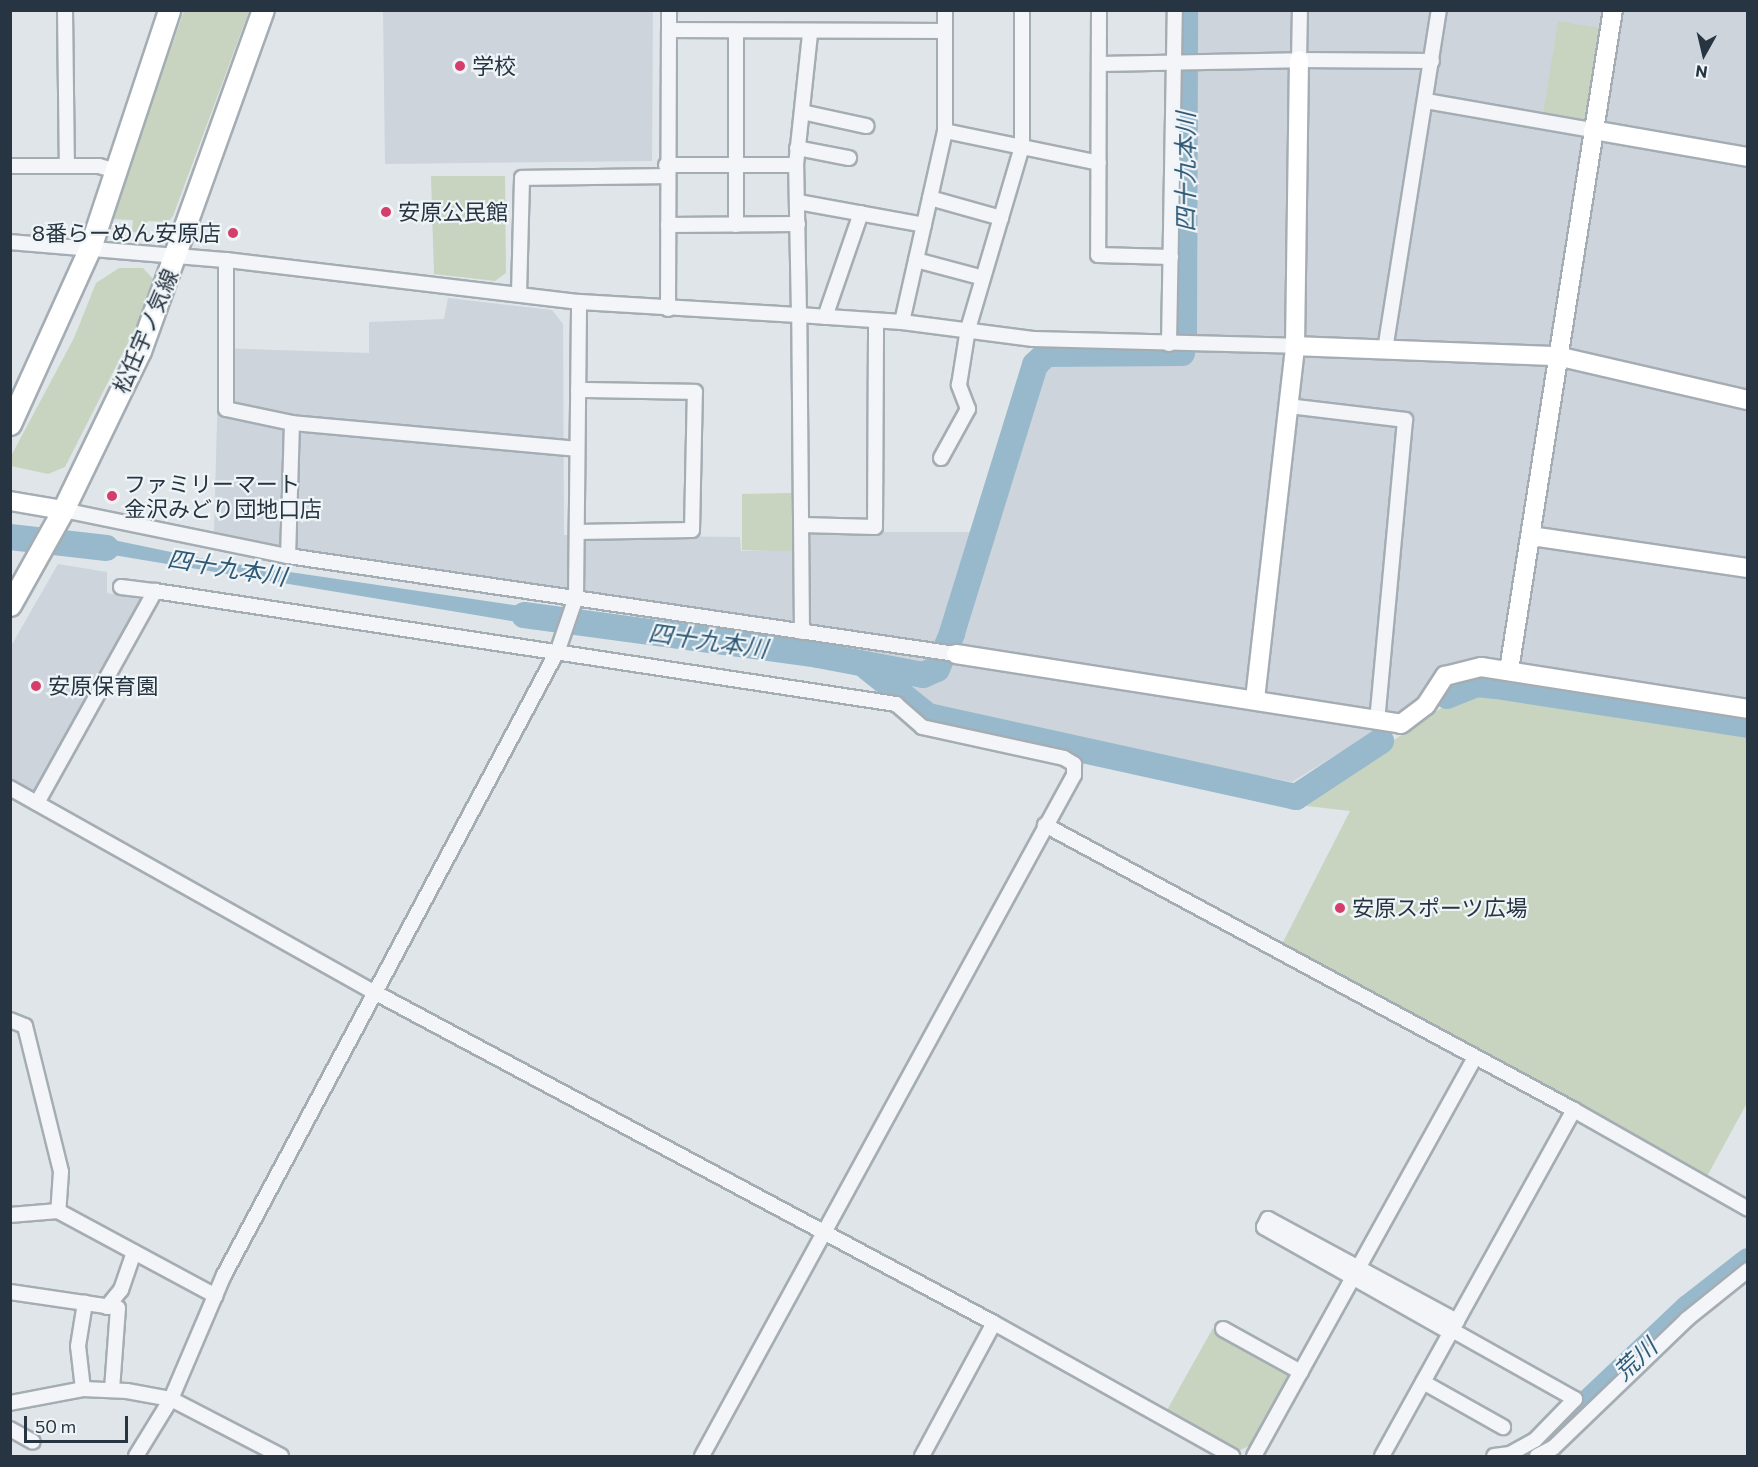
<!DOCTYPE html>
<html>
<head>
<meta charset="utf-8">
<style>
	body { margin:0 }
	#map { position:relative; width:1758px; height:1467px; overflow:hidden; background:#e0e5e9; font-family:Commissioner,"Noto Sans JP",sans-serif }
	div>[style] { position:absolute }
	.built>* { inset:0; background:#cdd4dc }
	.green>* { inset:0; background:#c8d4c0 }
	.water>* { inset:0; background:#98b9cc }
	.river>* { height:26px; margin:-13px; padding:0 13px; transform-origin:13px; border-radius:13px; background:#98b9cc }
	.roads { filter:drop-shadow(2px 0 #a5adb4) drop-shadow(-2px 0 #a5adb4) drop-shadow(0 2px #a5adb4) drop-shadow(0 -2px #a5adb4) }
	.street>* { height:14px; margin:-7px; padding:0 7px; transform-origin:7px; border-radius:7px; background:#f3f5f8 }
	.secondary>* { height:18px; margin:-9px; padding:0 9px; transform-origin:9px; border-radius:9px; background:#fff }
	.primary>* { height:21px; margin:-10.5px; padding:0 10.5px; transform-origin:10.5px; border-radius:10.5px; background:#fff }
	.dots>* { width:16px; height:16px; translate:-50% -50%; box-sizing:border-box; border:3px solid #eff4f7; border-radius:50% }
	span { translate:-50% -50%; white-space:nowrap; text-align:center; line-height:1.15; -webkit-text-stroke:4.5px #eff4f7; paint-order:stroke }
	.poi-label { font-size:22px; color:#273542 }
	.left { translate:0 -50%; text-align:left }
	.right { translate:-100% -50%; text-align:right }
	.street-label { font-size:22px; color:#273542 }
	.water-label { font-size:24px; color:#2f5a78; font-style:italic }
	.frame { position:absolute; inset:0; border:12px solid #273542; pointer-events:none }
	.north { position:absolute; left:1674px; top:24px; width:60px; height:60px; -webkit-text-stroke:4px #eff4f7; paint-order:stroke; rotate:188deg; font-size:16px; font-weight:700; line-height:24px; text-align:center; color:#273542 }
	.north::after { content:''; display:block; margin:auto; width:21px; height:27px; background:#273542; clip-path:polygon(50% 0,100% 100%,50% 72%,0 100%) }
	.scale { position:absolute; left:24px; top:1416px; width:104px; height:27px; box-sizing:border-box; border:3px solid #273542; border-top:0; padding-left:8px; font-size:18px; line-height:21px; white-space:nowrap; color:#273542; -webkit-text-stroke:4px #eff4f7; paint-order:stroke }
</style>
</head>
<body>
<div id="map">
	<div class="built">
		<div style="clip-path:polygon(383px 11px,653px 11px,652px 161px,385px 164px)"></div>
		<div style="clip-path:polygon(1175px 11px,1747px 11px,1747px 703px,1444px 671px,1432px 679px,1423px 697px,1399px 716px,1292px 782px,932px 711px,821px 627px,265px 546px,214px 532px,219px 348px,369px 353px,369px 322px,444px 319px,448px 298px,552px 310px,563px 324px,564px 535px,740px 537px,741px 551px,804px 549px,808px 532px,973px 532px,1034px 356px,1049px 350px,1166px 349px)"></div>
		<div style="clip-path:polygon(58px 564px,107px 572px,107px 593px,141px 599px,41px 788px,31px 791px,11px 780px,11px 646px)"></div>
	</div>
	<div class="green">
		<div style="clip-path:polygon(184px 11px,249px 11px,173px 216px,168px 222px,148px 221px,145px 233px,132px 232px,133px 220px,111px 219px)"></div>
		<div style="clip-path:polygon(1558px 21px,1599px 28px,1584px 121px,1543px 115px)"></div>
		<div style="clip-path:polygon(431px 176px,505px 176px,506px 273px,495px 281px,434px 274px)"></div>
		<div style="clip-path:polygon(119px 268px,143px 268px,154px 280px,141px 317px,65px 467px,48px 474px,11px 466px,11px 456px,74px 338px,96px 283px)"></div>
		<div style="clip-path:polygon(794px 493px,794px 551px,742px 550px,742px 494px)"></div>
		<div style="clip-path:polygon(1475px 689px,1747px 732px,1747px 1103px,1705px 1180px,1281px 946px,1350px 811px,1298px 805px,1450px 702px)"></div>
		<div style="clip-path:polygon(1213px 1328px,1293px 1371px,1251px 1445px,1240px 1450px,1167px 1410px)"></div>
	</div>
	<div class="water">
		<div style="clip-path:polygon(10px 531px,34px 531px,33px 545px,11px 546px)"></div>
		<div style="clip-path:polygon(85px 534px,209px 560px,561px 612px,553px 628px,65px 547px)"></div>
	</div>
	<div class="river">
		<div style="left:1184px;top:334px;width:324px;rotate:-89.8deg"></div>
		<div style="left:10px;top:537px;width:97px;rotate:6.5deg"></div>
		<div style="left:524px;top:615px;width:297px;rotate:7.7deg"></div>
		<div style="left:818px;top:655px;width:107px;rotate:10.8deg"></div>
		<div style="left:923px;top:675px;width:15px;rotate:-23deg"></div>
		<div style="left:937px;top:669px;width:39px;rotate:-67deg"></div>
		<div style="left:952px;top:633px;width:281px;rotate:-72.8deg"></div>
		<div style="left:1035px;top:365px;width:16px;rotate:-45deg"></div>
		<div style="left:1046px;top:354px;width:136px;rotate:-0.4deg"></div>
		<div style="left:867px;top:667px;width:78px;rotate:38.8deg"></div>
		<div style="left:928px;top:716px;width:377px;rotate:12.4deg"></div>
		<div style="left:1296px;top:797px;width:102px;rotate:-33.4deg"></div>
		<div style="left:1447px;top:696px;width:31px;rotate:-22deg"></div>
		<div style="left:1476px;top:684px;width:20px;rotate:6deg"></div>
		<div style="left:1496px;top:686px;width:255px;rotate:8.8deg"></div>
		<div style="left:1523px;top:1456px;width:24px;rotate:-30deg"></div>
		<div style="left:1544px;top:1444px;width:198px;rotate:-43.4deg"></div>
		<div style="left:1688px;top:1308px;width:76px;rotate:-38.1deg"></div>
	</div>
	<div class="roads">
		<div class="street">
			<div style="left:65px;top:10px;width:156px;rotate:89.3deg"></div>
			<div style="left:945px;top:10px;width:121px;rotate:90deg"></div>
			<div style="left:945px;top:131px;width:157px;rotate:11.7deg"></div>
			<div style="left:1099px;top:10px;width:245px;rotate:90.2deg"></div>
			<div style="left:1098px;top:255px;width:73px;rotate:1.6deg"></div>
			<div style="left:669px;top:30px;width:276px;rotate:0.2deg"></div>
			<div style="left:736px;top:32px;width:193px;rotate:90deg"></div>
			<div style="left:1299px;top:60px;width:133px;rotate:0.4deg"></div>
			<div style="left:1099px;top:64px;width:200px;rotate:-1.1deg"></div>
			<div style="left:1299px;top:60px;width:50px;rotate:-88.9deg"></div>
			<div style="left:1426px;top:101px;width:169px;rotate:9.9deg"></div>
			<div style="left:802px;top:112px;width:66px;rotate:12.3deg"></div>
			<div style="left:797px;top:148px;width:53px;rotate:10.9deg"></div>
			<div style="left:666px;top:165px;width:130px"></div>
			<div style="left:10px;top:166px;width:89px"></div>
			<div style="left:99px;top:166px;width:19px;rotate:16deg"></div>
			<div style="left:930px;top:198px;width:74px;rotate:15.7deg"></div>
			<div style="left:798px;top:202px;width:128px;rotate:10.3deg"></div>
			<div style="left:668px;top:225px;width:130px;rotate:-0.4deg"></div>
			<div style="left:10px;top:242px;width:217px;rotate:4.8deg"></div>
			<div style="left:226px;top:260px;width:149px;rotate:90deg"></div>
			<div style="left:226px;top:409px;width:67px;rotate:12deg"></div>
			<div style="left:292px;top:423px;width:133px;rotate:91.7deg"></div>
			<div style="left:916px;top:260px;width:69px;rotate:15deg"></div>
			<div style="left:519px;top:294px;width:116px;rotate:-88.5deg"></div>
			<div style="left:522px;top:178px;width:144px;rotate:-0.8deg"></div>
			<div style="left:579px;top:302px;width:220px;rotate:3.4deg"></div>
			<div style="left:799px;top:315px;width:150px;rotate:-91.1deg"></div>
			<div style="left:796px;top:165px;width:133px;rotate:-83.9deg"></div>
			<div style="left:668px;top:309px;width:299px;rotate:-89.8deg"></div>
			<div style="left:825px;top:317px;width:110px;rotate:-70.9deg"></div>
			<div style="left:902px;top:322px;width:196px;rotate:-77.3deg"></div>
			<div style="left:1169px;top:344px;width:334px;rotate:-89deg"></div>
			<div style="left:1385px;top:350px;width:344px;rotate:-81deg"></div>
			<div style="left:1288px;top:406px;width:118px;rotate:6.8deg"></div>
			<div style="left:1405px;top:420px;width:302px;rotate:95.3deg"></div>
			<div style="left:292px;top:423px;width:286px;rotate:5.2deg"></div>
			<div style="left:941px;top:458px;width:56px;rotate:-61.1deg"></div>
			<div style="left:968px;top:409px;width:26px;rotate:-111deg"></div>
			<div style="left:959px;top:385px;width:57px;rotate:-80.9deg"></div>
			<div style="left:968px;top:329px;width:190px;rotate:-73.5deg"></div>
			<div style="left:1022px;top:147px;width:137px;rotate:-90deg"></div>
			<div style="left:63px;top:510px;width:230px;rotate:11.6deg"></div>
			<div style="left:288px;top:556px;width:675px;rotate:8.35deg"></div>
			<div style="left:802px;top:525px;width:73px;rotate:1.6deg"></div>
			<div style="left:875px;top:527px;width:206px;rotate:-89.7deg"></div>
			<div style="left:577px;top:532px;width:115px;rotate:-1deg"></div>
			<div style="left:692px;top:530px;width:138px;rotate:-88.8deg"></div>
			<div style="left:695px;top:392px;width:117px;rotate:-179deg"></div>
			<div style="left:121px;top:587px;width:34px;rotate:7deg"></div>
			<div style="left:802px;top:632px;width:317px;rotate:-90.5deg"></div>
			<div style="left:799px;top:315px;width:103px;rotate:3.9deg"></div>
			<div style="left:902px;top:322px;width:132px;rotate:7.4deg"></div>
			<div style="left:1033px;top:339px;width:262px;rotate:1.5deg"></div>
			<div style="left:10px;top:788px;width:417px;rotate:29.3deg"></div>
			<div style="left:374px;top:992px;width:703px;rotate:28.1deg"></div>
			<div style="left:994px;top:1323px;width:273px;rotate:29.2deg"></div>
			<div style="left:37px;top:803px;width:243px;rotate:-60.9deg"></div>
			<div style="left:155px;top:591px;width:750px;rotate:8.67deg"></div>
			<div style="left:896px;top:704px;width:35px;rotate:41deg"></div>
			<div style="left:922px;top:727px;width:145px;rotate:12.3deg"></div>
			<div style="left:1064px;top:758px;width:12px;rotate:31deg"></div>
			<div style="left:1074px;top:764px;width:11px;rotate:90deg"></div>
			<div style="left:1074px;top:775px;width:776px;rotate:118.65deg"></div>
			<div style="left:1045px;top:825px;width:601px;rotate:28.31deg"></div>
			<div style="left:1574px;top:1110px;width:200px;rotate:29.6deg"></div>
			<div style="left:10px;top:1020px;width:16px;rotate:22deg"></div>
			<div style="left:25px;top:1026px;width:150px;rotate:76.1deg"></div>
			<div style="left:61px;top:1172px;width:39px;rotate:94deg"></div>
			<div style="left:58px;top:1211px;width:179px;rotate:28.3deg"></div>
			<div style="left:10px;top:1215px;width:48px;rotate:-4.8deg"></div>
			<div style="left:10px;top:1292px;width:109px;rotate:8.4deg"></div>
			<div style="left:118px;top:1308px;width:82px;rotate:94.2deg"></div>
			<div style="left:107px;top:1307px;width:22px;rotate:-51deg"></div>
			<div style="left:121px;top:1290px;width:40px;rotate:-71.1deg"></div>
			<div style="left:1223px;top:1329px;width:89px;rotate:28.9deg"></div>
			<div style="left:1452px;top:1330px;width:141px;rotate:29.3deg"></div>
			<div style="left:1575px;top:1399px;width:57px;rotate:134.3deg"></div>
			<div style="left:1535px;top:1440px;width:29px;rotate:151deg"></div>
			<div style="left:1510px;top:1454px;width:16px;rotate:173deg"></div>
			<div style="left:1451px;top:1333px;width:215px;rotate:-150.5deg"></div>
			<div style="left:1264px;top:1227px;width:9px;rotate:-63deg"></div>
			<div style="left:1268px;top:1219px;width:215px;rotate:28.4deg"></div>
			<div style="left:1423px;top:1382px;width:92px;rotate:29.4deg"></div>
			<div style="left:83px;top:1389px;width:43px;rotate:-96.6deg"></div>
			<div style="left:78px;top:1346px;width:44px;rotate:-80.8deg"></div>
			<div style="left:10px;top:1403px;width:74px;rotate:-10.9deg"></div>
			<div style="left:83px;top:1389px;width:44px;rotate:2.6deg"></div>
			<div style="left:127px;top:1391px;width:45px;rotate:10.3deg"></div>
			<div style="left:171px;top:1399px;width:124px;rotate:27.4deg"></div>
			<div style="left:10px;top:1429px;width:26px;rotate:29deg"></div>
			<div style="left:136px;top:1456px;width:67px;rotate:-58.4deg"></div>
			<div style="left:171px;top:1399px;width:135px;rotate:-66.9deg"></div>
			<div style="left:224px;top:1275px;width:709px;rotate:-61.88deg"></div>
			<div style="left:558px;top:650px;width:56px;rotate:-71.2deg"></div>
			<div style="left:576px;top:597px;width:295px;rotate:-89.4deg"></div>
			<div style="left:579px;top:302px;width:355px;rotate:-173.2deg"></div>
			<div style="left:922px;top:1456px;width:151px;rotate:-61.6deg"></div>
			<div style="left:1254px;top:1456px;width:456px;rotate:-61deg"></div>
			<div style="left:1382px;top:1456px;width:396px;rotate:-61deg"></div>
			<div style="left:1537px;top:1456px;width:18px;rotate:-27deg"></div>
			<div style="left:1553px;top:1448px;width:186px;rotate:-43.9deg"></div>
			<div style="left:1687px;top:1319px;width:78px;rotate:-38.8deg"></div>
		</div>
		<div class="secondary">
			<div style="left:1593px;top:130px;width:157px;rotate:9.9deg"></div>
			<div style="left:1295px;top:346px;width:262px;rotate:2.2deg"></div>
			<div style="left:1557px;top:356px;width:196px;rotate:13deg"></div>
			<div style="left:10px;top:501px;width:54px;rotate:9.6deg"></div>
			<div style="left:1531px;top:536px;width:219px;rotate:8.4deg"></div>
			<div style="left:956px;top:654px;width:450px;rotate:8.9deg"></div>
			<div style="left:1401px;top:724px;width:31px;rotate:-37deg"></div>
			<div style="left:1426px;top:705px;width:35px;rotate:-57deg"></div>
			<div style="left:1445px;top:676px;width:37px;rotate:-14deg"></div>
			<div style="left:1481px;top:667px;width:270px;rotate:8.9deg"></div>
			<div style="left:1509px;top:670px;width:668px;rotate:-81.05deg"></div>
			<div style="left:1255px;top:699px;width:355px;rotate:-83.5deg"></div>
			<div style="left:1295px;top:346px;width:286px;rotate:-89.2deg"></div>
		</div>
		<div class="primary">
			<div style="left:10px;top:424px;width:193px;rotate:-65.6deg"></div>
			<div style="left:90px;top:248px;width:251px;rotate:-71.6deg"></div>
			<div style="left:10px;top:605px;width:109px;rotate:-60.8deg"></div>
			<div style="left:63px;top:510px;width:177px;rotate:-64.2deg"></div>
			<div style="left:140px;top:351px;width:363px;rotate:-70.2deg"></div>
		</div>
	</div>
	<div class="dots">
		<div style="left:460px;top:66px;background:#d53e6b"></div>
		<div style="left:386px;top:212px;background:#d53e6b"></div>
		<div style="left:233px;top:233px;background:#d53e6b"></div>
		<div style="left:112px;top:496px;background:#d53e6b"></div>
		<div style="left:36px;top:686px;background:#d53e6b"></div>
		<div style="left:1340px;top:908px;background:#d53e6b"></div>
	</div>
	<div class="poi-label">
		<span class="left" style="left:472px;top:66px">学校</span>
		<span class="left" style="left:398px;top:212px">安原公民館</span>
		<span class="right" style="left:221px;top:233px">8番らーめん安原店</span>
		<span class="left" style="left:124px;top:496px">ファミリーマート<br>金沢みどり団地口店</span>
		<span class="left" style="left:48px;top:686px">安原保育園</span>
		<span class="left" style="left:1352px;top:908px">安原スポーツ広場</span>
	</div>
	<div class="street-label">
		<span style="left:145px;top:331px;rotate:-67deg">松任宇ノ気線</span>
	</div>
	<div class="water-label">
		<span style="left:1185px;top:172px;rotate:-90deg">四十九本川</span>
		<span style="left:227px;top:567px;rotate:9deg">四十九本川</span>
		<span style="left:708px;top:640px;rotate:8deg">四十九本川</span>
		<span style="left:1635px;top:1359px;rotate:-43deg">荒川</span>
	</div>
	<div class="frame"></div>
	<div class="north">N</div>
	<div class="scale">50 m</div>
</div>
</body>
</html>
